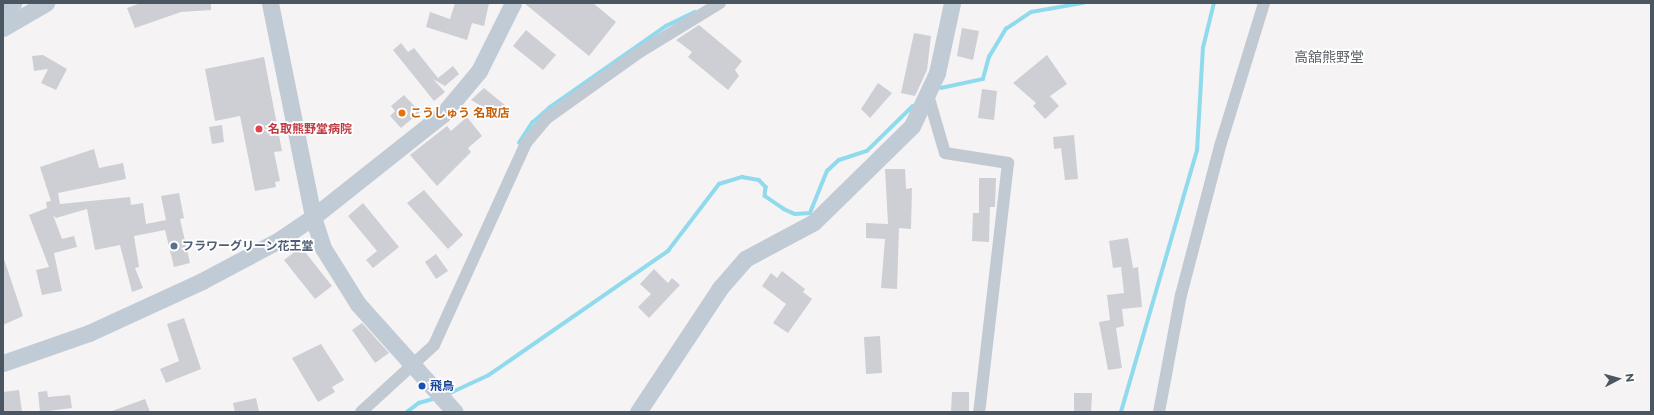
<!DOCTYPE html>
<html>
<head>
<meta charset="utf-8">
<style>
	body { margin:0 }
	#map { position:relative; width:1654px; height:415px; overflow:hidden; background:#f5f3f3; font-family:Montserrat,"Noto Sans JP",sans-serif }
	div>[style] { position:absolute }
	.stream>* { height:3.5px; margin:-1.75px; padding:0 1.75px; transform-origin:1.75px; border-radius:1.75px; background:#90daee }
	.building>* { inset:0; background:#cdcfd5 }
	.street>* { height:12px; margin:-6px; padding:0 6px; transform-origin:6px; border-radius:6px; background:#c1cad2 }
	.secondary>* { height:17px; margin:-8.5px; padding:0 8.5px; transform-origin:8.5px; border-radius:8.5px; background:#c1cbd6 }
	.dots>* { width:11px; height:11px; translate:-50% -50%; box-sizing:border-box; border:2px solid #fff; border-radius:50% }
	span { translate:-50% -50%; white-space:nowrap; text-align:center; line-height:1.15; -webkit-text-stroke:3.5px #fff; paint-order:stroke }
	.food-label { font-size:12px; color:#c56008; font-weight:700 }
	.left { translate:0 -50%; text-align:left }
	.health-label { font-size:12px; color:#be3a42; font-weight:700 }
	.service-label { font-size:12px; color:#4e5e75; font-weight:700 }
	.transit-label { font-size:12px; color:#164399; font-weight:700 }
	.quarter-label { font-size:14px; color:#5f6368 }
	.frame { position:absolute; inset:0; border:4px solid #4a5661; pointer-events:none }
	.north { position:absolute; left:1598px; top:359px; width:40px; height:40px; -webkit-text-stroke:3px #fff; paint-order:stroke; rotate:84deg; font-size:11px; font-weight:700; line-height:16px; text-align:center; color:#4a5661 }
	.north::after { content:''; display:block; margin:auto; width:14px; height:18px; background:#4a5661; clip-path:polygon(50% 0,100% 100%,50% 72%,0 100%) }
</style>
</head>
<body>
<div id="map">
	<div class="stream">
		<div style="left:941px;top:88px;width:43px;rotate:-12.1deg"></div>
		<div style="left:983px;top:79px;width:23px;rotate:-75deg"></div>
		<div style="left:989px;top:57px;width:33px;rotate:-59deg"></div>
		<div style="left:1006px;top:29px;width:30px;rotate:-34deg"></div>
		<div style="left:1031px;top:12px;width:53px;rotate:-9.8deg"></div>
		<div style="left:519px;top:143px;width:24px;rotate:-57deg"></div>
		<div style="left:532px;top:123px;width:23px;rotate:-41deg"></div>
		<div style="left:549px;top:108px;width:143px;rotate:-35deg"></div>
		<div style="left:666px;top:26px;width:32px;rotate:-26deg"></div>
		<div style="left:446px;top:395px;width:47px;rotate:-24.9deg"></div>
		<div style="left:489px;top:375px;width:218px;rotate:-34.7deg"></div>
		<div style="left:668px;top:251px;width:84px;rotate:-52.7deg"></div>
		<div style="left:719px;top:184px;width:24px;rotate:-17deg"></div>
		<div style="left:742px;top:177px;width:17px;rotate:10deg"></div>
		<div style="left:759px;top:180px;width:10px;rotate:45deg"></div>
		<div style="left:766px;top:187px;width:9px;rotate:96deg"></div>
		<div style="left:765px;top:196px;width:23px;rotate:34deg"></div>
		<div style="left:784px;top:209px;width:12px;rotate:24deg"></div>
		<div style="left:795px;top:214px;width:15px;rotate:-4deg"></div>
		<div style="left:810px;top:213px;width:45px;rotate:-68deg"></div>
		<div style="left:827px;top:171px;width:16px;rotate:-43deg"></div>
		<div style="left:839px;top:160px;width:29px;rotate:-18deg"></div>
		<div style="left:867px;top:151px;width:64px;rotate:-44.4deg"></div>
		<div style="left:407px;top:412px;width:15px;rotate:-37deg"></div>
		<div style="left:419px;top:403px;width:18px;rotate:-16deg"></div>
		<div style="left:1121px;top:412px;width:272px;rotate:-73.8deg"></div>
		<div style="left:1197px;top:151px;width:103px;rotate:-86.7deg"></div>
		<div style="left:1203px;top:48px;width:46px;rotate:-76.3deg"></div>
	</div>
	<div class="building">
		<div style="clip-path:polygon(141px 3px,211px 3px,211px 10px,181px 12px,135px 28px,127px 8px)"></div>
		<div style="clip-path:polygon(455px 3px,489px 3px,484px 26px,472px 23px,467px 40px,426px 27px,430px 12px,450px 19px)"></div>
		<div style="clip-path:polygon(524px 3px,593px 3px,616px 22px,589px 56px)"></div>
		<div style="clip-path:polygon(699px 25px,742px 61px,735px 70px,739px 76px,728px 90px,688px 57px,692px 52px,676px 40px)"></div>
		<div style="clip-path:polygon(962px 28px,979px 31px,973px 60px,957px 56px)"></div>
		<div style="clip-path:polygon(526px 30px,556px 55px,543px 70px,513px 46px)"></div>
		<div style="clip-path:polygon(914px 33px,931px 36px,927px 70px,915px 96px,901px 93px)"></div>
		<div style="clip-path:polygon(401px 43px,408px 52px,414px 48px,438px 78px,453px 66px,459px 74px,445px 86px,433px 79px,445px 92px,434px 101px,393px 50px)"></div>
		<div style="clip-path:polygon(43px 55px,67px 69px,56px 90px,41px 83px,48px 69px,34px 71px,32px 56px)"></div>
		<div style="clip-path:polygon(1047px 55px,1067px 84px,1050px 96px,1059px 106px,1045px 119px,1033px 106px,1036px 103px,1013px 83px)"></div>
		<div style="clip-path:polygon(264px 57px,282px 151px,274px 152px,280px 181px,275px 182px,276px 187px,255px 191px,240px 116px,215px 121px,205px 69px)"></div>
		<div style="clip-path:polygon(878px 83px,892px 93px,870px 118px,861px 109px)"></div>
		<div style="clip-path:polygon(484px 88px,506px 106px,498px 116px,471px 100px)"></div>
		<div style="clip-path:polygon(982px 89px,997px 91px,994px 120px,978px 118px)"></div>
		<div style="clip-path:polygon(404px 95px,420px 112px,401px 128px,390px 116px,395px 111px,391px 106px)"></div>
		<div style="clip-path:polygon(467px 117px,482px 136px,468px 148px,471px 152px,437px 186px,410px 155px,447px 126px,451px 131px)"></div>
		<div style="clip-path:polygon(222px 125px,224px 142px,212px 144px,209px 127px)"></div>
		<div style="clip-path:polygon(1074px 135px,1078px 179px,1065px 180px,1061px 148px,1054px 149px,1053px 137px)"></div>
		<div style="clip-path:polygon(94px 149px,99px 168px,123px 163px,126px 179px,58px 193px,60px 204px,130px 197px,131px 205px,143px 203px,146px 224px,166px 220px,161px 196px,179px 193px,184px 218px,180px 219px,190px 263px,174px 267px,165px 230px,134px 236px,139px 267px,135px 268px,143px 288px,132px 292px,120px 245px,95px 250px,87px 209px,56px 218px,53px 215px,62px 239px,74px 236px,77px 247px,54px 253px,62px 291px,42px 295px,36px 270px,49px 267px,29px 215px,47px 208px,46px 202px,51px 201px,40px 167px)"></div>
		<div style="clip-path:polygon(885px 169px,905px 169px,906px 189px,912px 188px,911px 229px,899px 228px,897px 289px,881px 288px,885px 239px,866px 238px,866px 223px,888px 224px)"></div>
		<div style="clip-path:polygon(979px 178px,996px 178px,995px 207px,990px 207px,989px 242px,972px 241px,973px 213px,979px 213px)"></div>
		<div style="clip-path:polygon(424px 190px,463px 235px,448px 249px,407px 203px)"></div>
		<div style="clip-path:polygon(363px 203px,399px 247px,373px 268px,366px 260px,377px 251px,348px 216px)"></div>
		<div style="clip-path:polygon(1128px 238px,1133px 268px,1138px 267px,1142px 307px,1122px 309px,1124px 326px,1116px 328px,1122px 368px,1108px 370px,1099px 322px,1110px 320px,1107px 295px,1124px 293px,1121px 267px,1113px 268px,1109px 241px)"></div>
		<div style="clip-path:polygon(301px 247px,332px 286px,315px 299px,284px 260px)"></div>
		<div style="clip-path:polygon(436px 254px,448px 271px,436px 279px,425px 262px)"></div>
		<div style="clip-path:polygon(3px 256px,23px 316px,3px 325px)"></div>
		<div style="clip-path:polygon(654px 269px,668px 283px,672px 278px,680px 285px,649px 318px,638px 307px,651px 294px,640px 284px)"></div>
		<div style="clip-path:polygon(782px 271px,805px 289px,803px 292px,812px 299px,788px 333px,773px 323px,786px 304px,762px 286px,771px 273px,777px 278px)"></div>
		<div style="clip-path:polygon(184px 318px,201px 369px,166px 383px,160px 369px,179px 361px,167px 324px)"></div>
		<div style="clip-path:polygon(362px 323px,389px 353px,375px 363px,352px 330px)"></div>
		<div style="clip-path:polygon(880px 336px,882px 373px,866px 374px,864px 337px)"></div>
		<div style="clip-path:polygon(321px 344px,344px 380px,332px 387px,335px 392px,318px 402px,292px 358px)"></div>
		<div style="clip-path:polygon(19px 390px,22px 412px,3px 412px,3px 392px)"></div>
		<div style="clip-path:polygon(47px 391px,48px 397px,70px 395px,72px 408px,40px 412px,38px 392px)"></div>
		<div style="clip-path:polygon(952px 392px,969px 392px,969px 412px,951px 412px)"></div>
		<div style="clip-path:polygon(1074px 393px,1092px 393px,1091px 412px,1074px 412px)"></div>
		<div style="clip-path:polygon(256px 398px,259px 412px,235px 412px,233px 403px)"></div>
		<div style="clip-path:polygon(145px 399px,150px 412px,113px 412px,112px 411px)"></div>
	</div>
	<div class="street">
		<div style="left:928px;top:95px;width:60px;rotate:73.7deg"></div>
		<div style="left:945px;top:153px;width:64px;rotate:9deg"></div>
		<div style="left:1008px;top:163px;width:251px;rotate:96.6deg"></div>
		<div style="left:361px;top:412px;width:99px;rotate:-42.5deg"></div>
		<div style="left:434px;top:345px;width:222px;rotate:-65.5deg"></div>
		<div style="left:526px;top:143px;width:33px;rotate:-50deg"></div>
		<div style="left:547px;top:118px;width:114px;rotate:-35.4deg"></div>
		<div style="left:640px;top:52px;width:94px;rotate:-31.5deg"></div>
		<div style="left:1159px;top:412px;width:119px;rotate:-79.4deg"></div>
		<div style="left:1181px;top:295px;width:157px;rotate:-75.3deg"></div>
		<div style="left:1221px;top:143px;width:146px;rotate:-72.9deg"></div>
	</div>
	<div class="secondary">
		<div style="left:270px;top:3px;width:218px;rotate:78.6deg"></div>
		<div style="left:313px;top:217px;width:33px;rotate:72deg"></div>
		<div style="left:323px;top:248px;width:66px;rotate:58deg"></div>
		<div style="left:358px;top:304px;width:145px;rotate:48.1deg"></div>
		<div style="left:3px;top:9px;width:12px;rotate:-31deg"></div>
		<div style="left:3px;top:28px;width:50px;rotate:-30.2deg"></div>
		<div style="left:3px;top:363px;width:91px;rotate:-19.2deg"></div>
		<div style="left:89px;top:333px;width:124px;rotate:-24.7deg"></div>
		<div style="left:202px;top:281px;width:87px;rotate:-28deg"></div>
		<div style="left:279px;top:240px;width:41px;rotate:-34.1deg"></div>
		<div style="left:313px;top:217px;width:166px;rotate:-38.4deg"></div>
		<div style="left:443px;top:114px;width:56px;rotate:-50.1deg"></div>
		<div style="left:479px;top:71px;width:76px;rotate:-63.4deg"></div>
		<div style="left:638px;top:412px;width:149px;rotate:-56.5deg"></div>
		<div style="left:720px;top:288px;width:38px;rotate:-49deg"></div>
		<div style="left:745px;top:259px;width:78px;rotate:-28.2deg"></div>
		<div style="left:814px;top:222px;width:137px;rotate:-44.4deg"></div>
		<div style="left:912px;top:126px;width:59px;rotate:-64.7deg"></div>
		<div style="left:937px;top:73px;width:72px;rotate:-77.9deg"></div>
	</div>
	<div class="dots">
		<div style="left:402px;top:113px;background:#e8710a"></div>
		<div style="left:259px;top:129px;background:#e0444e"></div>
		<div style="left:174px;top:246px;background:#5c6f8a"></div>
		<div style="left:422px;top:386px;background:#1a4fb4"></div>
	</div>
	<div class="food-label">
		<span class="left" style="left:410px;top:113px">こうしゅう 名取店</span>
	</div>
	<div class="health-label">
		<span class="left" style="left:268px;top:129px">名取熊野堂病院</span>
	</div>
	<div class="service-label">
		<span class="left" style="left:182px;top:246px">フラワーグリーン花王堂</span>
	</div>
	<div class="transit-label">
		<span class="left" style="left:430px;top:386px">飛鳥</span>
	</div>
	<div class="quarter-label">
		<span style="left:1329px;top:57px">高舘熊野堂</span>
	</div>
	<div class="frame"></div>
	<div class="north">N</div>
</div>
</body>
</html>
